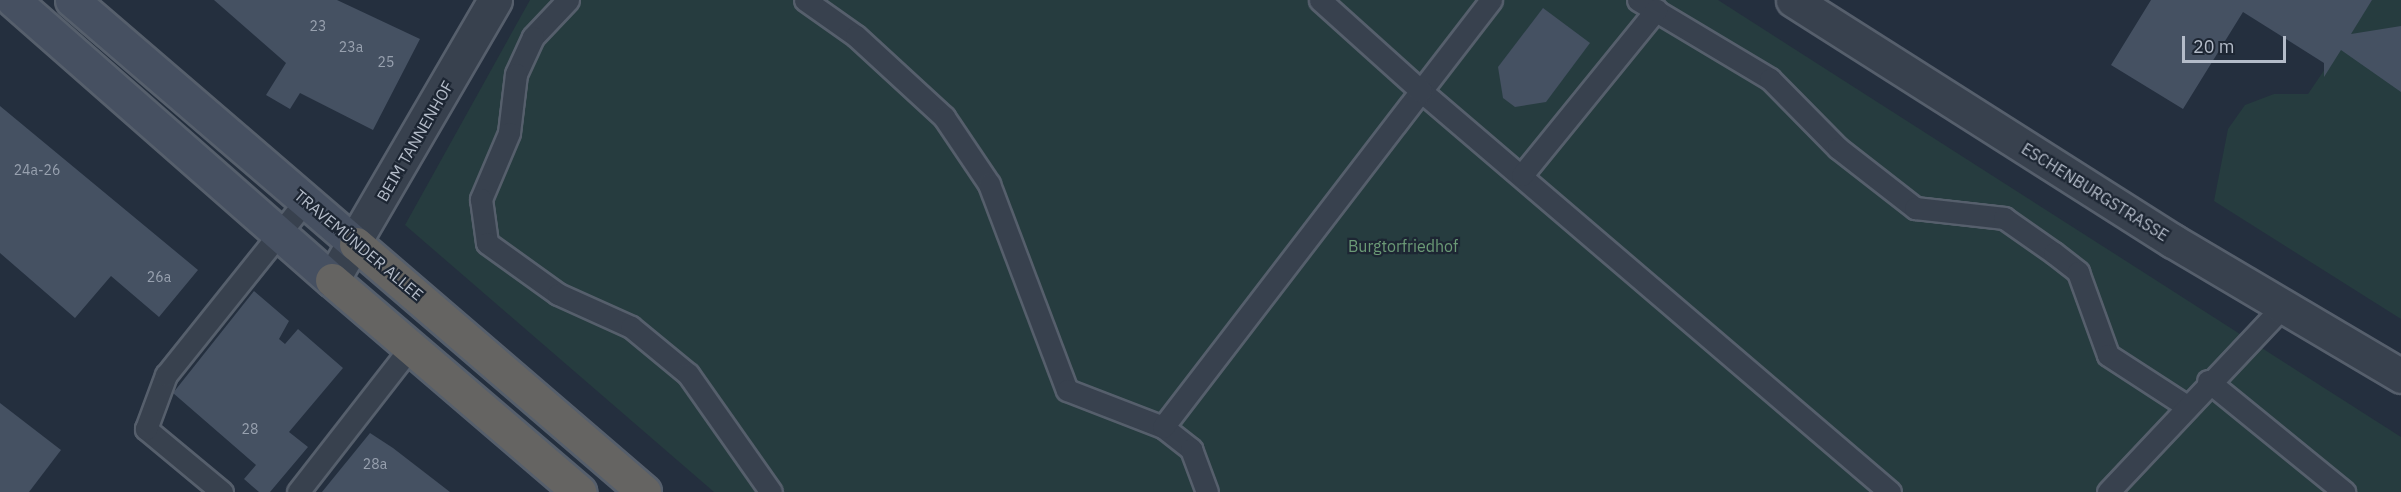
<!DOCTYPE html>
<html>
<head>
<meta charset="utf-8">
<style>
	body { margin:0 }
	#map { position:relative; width:2401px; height:492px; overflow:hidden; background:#242f3e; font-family:"IBM Plex Sans",sans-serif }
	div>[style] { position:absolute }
	.green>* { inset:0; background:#263c3f }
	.building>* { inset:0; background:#455162 }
	.roads { filter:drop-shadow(2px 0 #565f6c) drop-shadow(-2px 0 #565f6c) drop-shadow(0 2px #565f6c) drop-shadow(0 -2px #565f6c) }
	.service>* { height:21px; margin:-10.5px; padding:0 10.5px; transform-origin:10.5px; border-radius:10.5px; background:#38414e }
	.minor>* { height:33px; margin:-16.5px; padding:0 16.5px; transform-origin:16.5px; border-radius:16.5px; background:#38414e }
	.secondary>* { height:33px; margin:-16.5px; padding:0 16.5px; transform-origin:16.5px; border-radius:16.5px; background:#465061 }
	.trunk>* { height:33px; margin:-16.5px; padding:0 16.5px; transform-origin:16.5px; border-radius:16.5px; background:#656462 }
	span { translate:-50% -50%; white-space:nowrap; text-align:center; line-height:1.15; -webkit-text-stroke:4.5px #1d2633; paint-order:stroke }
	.number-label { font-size:14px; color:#98a1af }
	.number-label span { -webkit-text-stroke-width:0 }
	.street-label { font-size:16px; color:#b4bcc9 }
	.park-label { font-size:16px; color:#6b9a76 }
	.scale { position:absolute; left:2182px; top:36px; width:104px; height:27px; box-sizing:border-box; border:3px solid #b4bcc9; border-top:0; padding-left:8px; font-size:18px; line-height:21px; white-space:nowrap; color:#b4bcc9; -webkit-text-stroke:4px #1d2633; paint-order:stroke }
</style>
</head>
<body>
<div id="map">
	<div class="green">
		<div style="clip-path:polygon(530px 0,1718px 0,2401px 437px,2401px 492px,714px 492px,405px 225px)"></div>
		<div style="clip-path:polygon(2372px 0,2401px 0,2401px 319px,2214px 201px,2228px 129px,2245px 105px,2274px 94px,2308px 94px)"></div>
	</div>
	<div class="building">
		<div style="clip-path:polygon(214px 0,337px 0,420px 39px,373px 130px,300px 93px,290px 109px,266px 95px,286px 63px)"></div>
		<div style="clip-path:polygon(2151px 0,2372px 0,2351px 34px,2401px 26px,2401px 92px,2341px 50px,2324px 77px,2324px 63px,2243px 12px,2183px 109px,2111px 65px)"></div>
		<div style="clip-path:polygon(1543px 8px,1590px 43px,1546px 102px,1515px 107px,1503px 98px,1498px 67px)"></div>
		<div style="clip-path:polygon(0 106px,198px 270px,159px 317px,111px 276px,75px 318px,0 253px)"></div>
		<div style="clip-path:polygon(254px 291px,289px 321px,279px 339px,285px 344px,298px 329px,343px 368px,289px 432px,308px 447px,270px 492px,259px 492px,244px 479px,256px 465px,173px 393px)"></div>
		<div style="clip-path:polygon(0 403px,61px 450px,29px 492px,0 492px)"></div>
		<div style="clip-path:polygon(370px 433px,393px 448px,450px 492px,322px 492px)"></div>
	</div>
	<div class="roads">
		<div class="service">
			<div style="left:568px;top:0;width:51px;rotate:133.4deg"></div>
			<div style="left:533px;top:37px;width:41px;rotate:114.7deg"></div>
			<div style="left:516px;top:74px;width:59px;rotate:96.8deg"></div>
			<div style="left:509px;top:133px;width:72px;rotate:113deg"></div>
			<div style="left:481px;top:199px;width:44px;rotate:82.2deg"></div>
			<div style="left:487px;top:243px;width:87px;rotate:35.7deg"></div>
			<div style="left:558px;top:294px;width:80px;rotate:24.3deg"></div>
			<div style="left:631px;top:327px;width:74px;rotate:39.5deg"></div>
			<div style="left:688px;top:374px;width:144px;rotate:54.9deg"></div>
			<div style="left:805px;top:0;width:62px;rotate:35.2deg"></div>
			<div style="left:856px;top:36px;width:120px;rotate:42.6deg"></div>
			<div style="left:944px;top:117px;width:81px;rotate:56.1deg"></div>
			<div style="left:989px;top:184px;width:220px;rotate:69.3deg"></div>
			<div style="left:1067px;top:390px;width:103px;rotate:21.1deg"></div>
			<div style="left:1163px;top:427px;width:36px;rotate:38deg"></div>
			<div style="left:1191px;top:449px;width:46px;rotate:69.6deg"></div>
			<div style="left:1491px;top:0;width:115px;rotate:127.6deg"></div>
			<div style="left:1421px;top:91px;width:617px;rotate:40.53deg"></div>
			<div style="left:1638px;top:0;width:154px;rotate:30.9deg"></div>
			<div style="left:1770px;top:79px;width:97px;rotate:45.4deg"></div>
			<div style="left:1838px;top:148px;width:98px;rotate:37.9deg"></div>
			<div style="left:1915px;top:208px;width:90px;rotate:6.4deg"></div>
			<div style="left:2004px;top:218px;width:61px;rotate:35deg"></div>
			<div style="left:2054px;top:253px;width:31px;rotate:38deg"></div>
			<div style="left:2078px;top:272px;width:88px;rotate:70.1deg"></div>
			<div style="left:2108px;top:355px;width:92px;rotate:33deg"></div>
			<div style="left:1522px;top:175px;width:213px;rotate:-50.9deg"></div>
			<div style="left:2208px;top:381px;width:176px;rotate:39.2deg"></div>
			<div style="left:1163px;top:427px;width:424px;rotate:-52.5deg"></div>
			<div style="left:1421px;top:91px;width:136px;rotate:-138deg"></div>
			<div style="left:222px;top:492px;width:99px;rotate:-140.3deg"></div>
			<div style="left:146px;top:429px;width:58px;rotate:-69.7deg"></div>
			<div style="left:166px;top:375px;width:224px;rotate:-51.3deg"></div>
			<div style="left:298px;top:492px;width:182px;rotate:-52.1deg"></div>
			<div style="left:2108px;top:492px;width:257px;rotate:-46.7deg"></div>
		</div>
		<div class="minor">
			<div style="left:1793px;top:0;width:450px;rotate:32.4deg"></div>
			<div style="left:2173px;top:241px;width:265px;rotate:30.6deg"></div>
			<div style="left:332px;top:280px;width:324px;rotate:-59.8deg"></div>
		</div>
		<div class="secondary">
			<div style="left:13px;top:0;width:424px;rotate:41.3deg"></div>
			<div style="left:72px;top:0;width:374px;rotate:40.7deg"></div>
		</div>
		<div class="trunk">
			<div style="left:356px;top:244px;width:380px;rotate:40.7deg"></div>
			<div style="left:332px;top:280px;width:326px;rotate:40.6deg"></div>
		</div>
	</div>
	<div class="number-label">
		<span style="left:318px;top:26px">23</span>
		<span style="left:351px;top:47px">23a</span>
		<span style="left:386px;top:62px">25</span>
		<span style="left:37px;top:170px">24a-26</span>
		<span style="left:159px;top:277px">26a</span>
		<span style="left:250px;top:429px">28</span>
		<span style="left:375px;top:464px">28a</span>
	</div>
	<div class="street-label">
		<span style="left:415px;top:141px;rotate:-60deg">BEIM TANNENHOF</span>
		<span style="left:2095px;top:192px;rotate:32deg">ESCHENBURGSTRASSE</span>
		<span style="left:359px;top:245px;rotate:40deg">TRAVEMÜNDER ALLEE</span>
	</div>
	<div class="park-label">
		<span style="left:1403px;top:246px">Burgtorfriedhof</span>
	</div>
	<div class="scale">20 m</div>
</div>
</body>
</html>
